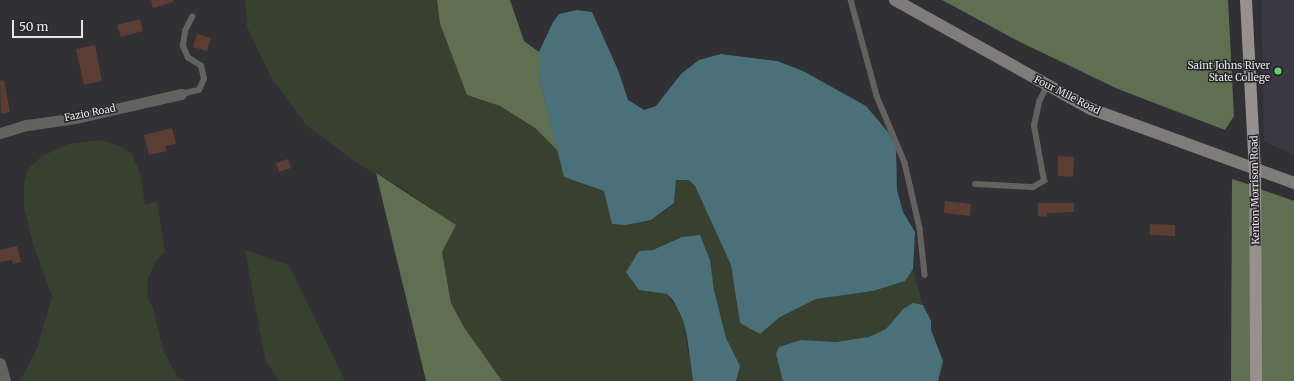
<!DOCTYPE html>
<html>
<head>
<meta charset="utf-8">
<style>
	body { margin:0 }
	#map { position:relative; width:1294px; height:381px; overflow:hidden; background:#313034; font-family:Merriweather,serif }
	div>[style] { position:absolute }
	.built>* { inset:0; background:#3a3943 }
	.green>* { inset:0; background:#38402f }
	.forest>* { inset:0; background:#606e52 }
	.water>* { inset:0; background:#4a717a }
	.building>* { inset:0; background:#5c3d34 }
	.lane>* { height:5.5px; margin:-2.75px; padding:0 2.75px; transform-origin:2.75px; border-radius:2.75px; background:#646161 }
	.street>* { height:11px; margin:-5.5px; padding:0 5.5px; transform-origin:5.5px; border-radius:5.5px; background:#646161 }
	.secondary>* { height:12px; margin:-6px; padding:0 6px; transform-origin:6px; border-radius:6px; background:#807c7b }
	.primary>* { height:12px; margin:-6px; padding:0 6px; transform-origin:6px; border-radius:6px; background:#96918f }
	.dots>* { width:11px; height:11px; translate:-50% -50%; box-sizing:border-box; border:2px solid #27262a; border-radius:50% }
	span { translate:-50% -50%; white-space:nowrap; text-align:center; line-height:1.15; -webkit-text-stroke:3px #27262a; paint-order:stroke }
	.poi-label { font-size:10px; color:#e6e6e9 }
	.right { translate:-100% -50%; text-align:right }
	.street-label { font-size:10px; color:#e6e6e9 }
	.scale { position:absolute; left:12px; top:20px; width:71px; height:18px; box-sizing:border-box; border:2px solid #e6e6e9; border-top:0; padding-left:5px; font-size:12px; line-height:14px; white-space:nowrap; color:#e6e6e9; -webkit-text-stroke:3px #27262a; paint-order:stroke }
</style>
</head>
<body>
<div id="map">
	<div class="built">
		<div style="clip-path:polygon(1261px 0,1294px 0,1294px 155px,1264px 142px)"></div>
	</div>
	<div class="green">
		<div style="clip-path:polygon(245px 0,437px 0,440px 24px,467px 95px,500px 106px,535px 128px,558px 151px,564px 177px,604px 191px,612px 224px,651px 220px,661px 214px,674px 203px,676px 180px,689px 180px,695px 186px,731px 265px,740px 323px,760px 334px,780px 317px,816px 299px,873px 291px,905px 281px,913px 269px,923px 305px,913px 303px,903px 309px,886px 329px,869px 337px,836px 342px,801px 340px,776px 354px,783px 381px,736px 381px,740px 366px,726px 338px,714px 290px,710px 260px,700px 235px,653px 250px,639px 251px,639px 290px,667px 294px,683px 320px,693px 381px,502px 381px,464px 327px,451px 303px,442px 252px,455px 225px,399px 186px,358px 164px,306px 125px,271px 77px,247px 27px)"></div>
		<div style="clip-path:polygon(100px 140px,120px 146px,132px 154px,141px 176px,145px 205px,157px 201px,165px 252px,158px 258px,152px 269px,148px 279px,147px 297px,153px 308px,163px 350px,178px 378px,185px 381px,20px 381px,38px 346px,52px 296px,34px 247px,24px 207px,24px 185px,28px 169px,42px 156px,68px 144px)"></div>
		<div style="clip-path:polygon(245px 250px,289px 265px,345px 381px,279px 381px,265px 359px)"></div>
	</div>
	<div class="forest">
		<div style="clip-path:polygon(437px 0,510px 0,524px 41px,539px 52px,539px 78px,558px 151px,535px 128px,500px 106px,467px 95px,440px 24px)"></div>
		<div style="clip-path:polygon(942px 0,1228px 0,1234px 116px,1225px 130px,1118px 89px,1020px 42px)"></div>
		<div style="clip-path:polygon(376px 173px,456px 225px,442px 252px,451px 303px,464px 327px,502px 381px,426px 381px)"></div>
		<div style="clip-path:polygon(1232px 179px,1251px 185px,1251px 381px,1231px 381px)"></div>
		<div style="clip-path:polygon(1260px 189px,1294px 201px,1294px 381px,1261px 381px)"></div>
	</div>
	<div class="water">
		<div style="clip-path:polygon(577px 10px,592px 12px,618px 70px,628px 100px,644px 110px,656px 106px,681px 74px,699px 60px,721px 54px,777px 61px,803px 71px,866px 106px,888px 132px,896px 148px,897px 190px,903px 212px,915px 232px,913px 269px,905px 281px,873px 291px,816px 299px,780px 317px,760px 334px,740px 323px,731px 265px,695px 186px,689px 180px,676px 180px,674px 203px,651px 220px,625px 225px,612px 224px,604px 191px,564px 177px,539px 78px,539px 52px,553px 22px,559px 14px)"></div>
		<div style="clip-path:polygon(700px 235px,710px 260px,714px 290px,726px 338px,740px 366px,736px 381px,693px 381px,687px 336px,683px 320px,673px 300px,667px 294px,639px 290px,626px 272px,639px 251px,653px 250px,682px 237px)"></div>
		<div style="clip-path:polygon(913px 303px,923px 305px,931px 321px,931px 330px,943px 361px,938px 381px,783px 381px,776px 354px,779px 347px,801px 340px,836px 342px,869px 337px,886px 329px,903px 309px)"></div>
	</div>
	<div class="building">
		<div style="clip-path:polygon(151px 0,173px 0,173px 2px,153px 8px)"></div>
		<div style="clip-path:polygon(140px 19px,143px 31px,121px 37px,117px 25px)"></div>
		<div style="clip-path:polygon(197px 34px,211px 38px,207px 51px,193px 47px)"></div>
		<div style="clip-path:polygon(95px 45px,102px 81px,84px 85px,76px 49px)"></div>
		<div style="clip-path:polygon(4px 80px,10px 112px,1px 114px,0 81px)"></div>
		<div style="clip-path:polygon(172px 128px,176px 144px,165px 146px,167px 151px,149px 155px,144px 135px)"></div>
		<div style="clip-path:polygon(1058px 156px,1074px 157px,1073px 177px,1058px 176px)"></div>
		<div style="clip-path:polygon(288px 159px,291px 168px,279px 172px,276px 163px)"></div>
		<div style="clip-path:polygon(945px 201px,971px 204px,970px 216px,944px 213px)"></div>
		<div style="clip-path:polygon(1038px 203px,1074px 203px,1074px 212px,1047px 213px,1047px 217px,1038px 216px)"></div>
		<div style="clip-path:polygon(1150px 224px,1175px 225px,1175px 236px,1150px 235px)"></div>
		<div style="clip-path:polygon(17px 246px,21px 262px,13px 264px,12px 260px,0 262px,0 250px)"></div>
	</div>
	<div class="lane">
		<div style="left:851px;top:0;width:99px;rotate:74.8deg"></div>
		<div style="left:877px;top:96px;width:73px;rotate:67.3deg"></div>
		<div style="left:905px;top:163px;width:67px;rotate:77deg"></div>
		<div style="left:920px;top:228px;width:47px;rotate:83.9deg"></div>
		<div style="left:181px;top:94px;width:18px;rotate:-13deg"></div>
		<div style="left:199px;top:90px;width:12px;rotate:-66deg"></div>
		<div style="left:204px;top:79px;width:13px;rotate:-103deg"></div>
		<div style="left:201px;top:66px;width:15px;rotate:-148deg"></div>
		<div style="left:188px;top:58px;width:13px;rotate:-113deg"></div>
		<div style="left:183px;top:46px;width:15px;rotate:-82deg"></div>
		<div style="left:185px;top:31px;width:16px;rotate:-63deg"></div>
		<div style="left:975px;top:184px;width:58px;rotate:3deg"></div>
		<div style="left:1033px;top:187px;width:13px;rotate:-29deg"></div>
		<div style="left:1044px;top:181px;width:56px;rotate:-100.3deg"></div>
		<div style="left:1034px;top:126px;width:25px;rotate:-78deg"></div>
		<div style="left:1039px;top:102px;width:18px;rotate:-63deg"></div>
	</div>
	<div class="street">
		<div style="left:0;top:133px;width:28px;rotate:-17deg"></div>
		<div style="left:27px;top:125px;width:49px;rotate:-8.1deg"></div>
		<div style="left:76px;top:118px;width:108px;rotate:-12.9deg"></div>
		<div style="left:0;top:363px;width:19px;rotate:74deg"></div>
	</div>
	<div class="secondary">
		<div style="left:895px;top:0;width:224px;rotate:29.1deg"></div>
		<div style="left:1091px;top:109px;width:216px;rotate:20deg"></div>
	</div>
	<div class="primary">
		<div style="left:1246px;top:0;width:169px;rotate:87deg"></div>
		<div style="left:1255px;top:169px;width:212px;rotate:89.7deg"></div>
	</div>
	<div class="dots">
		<div style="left:1278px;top:71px;background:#5ed56c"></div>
	</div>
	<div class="poi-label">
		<span class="right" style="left:1270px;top:71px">Saint Johns River<br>State College</span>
	</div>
	<div class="street-label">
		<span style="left:1067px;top:95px;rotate:27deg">Four Mile Road</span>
		<span style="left:90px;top:113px;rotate:-11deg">Fazio Road</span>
		<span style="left:1255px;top:190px;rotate:-91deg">Kenton Morrison Road</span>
	</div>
	<div class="scale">50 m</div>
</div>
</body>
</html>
